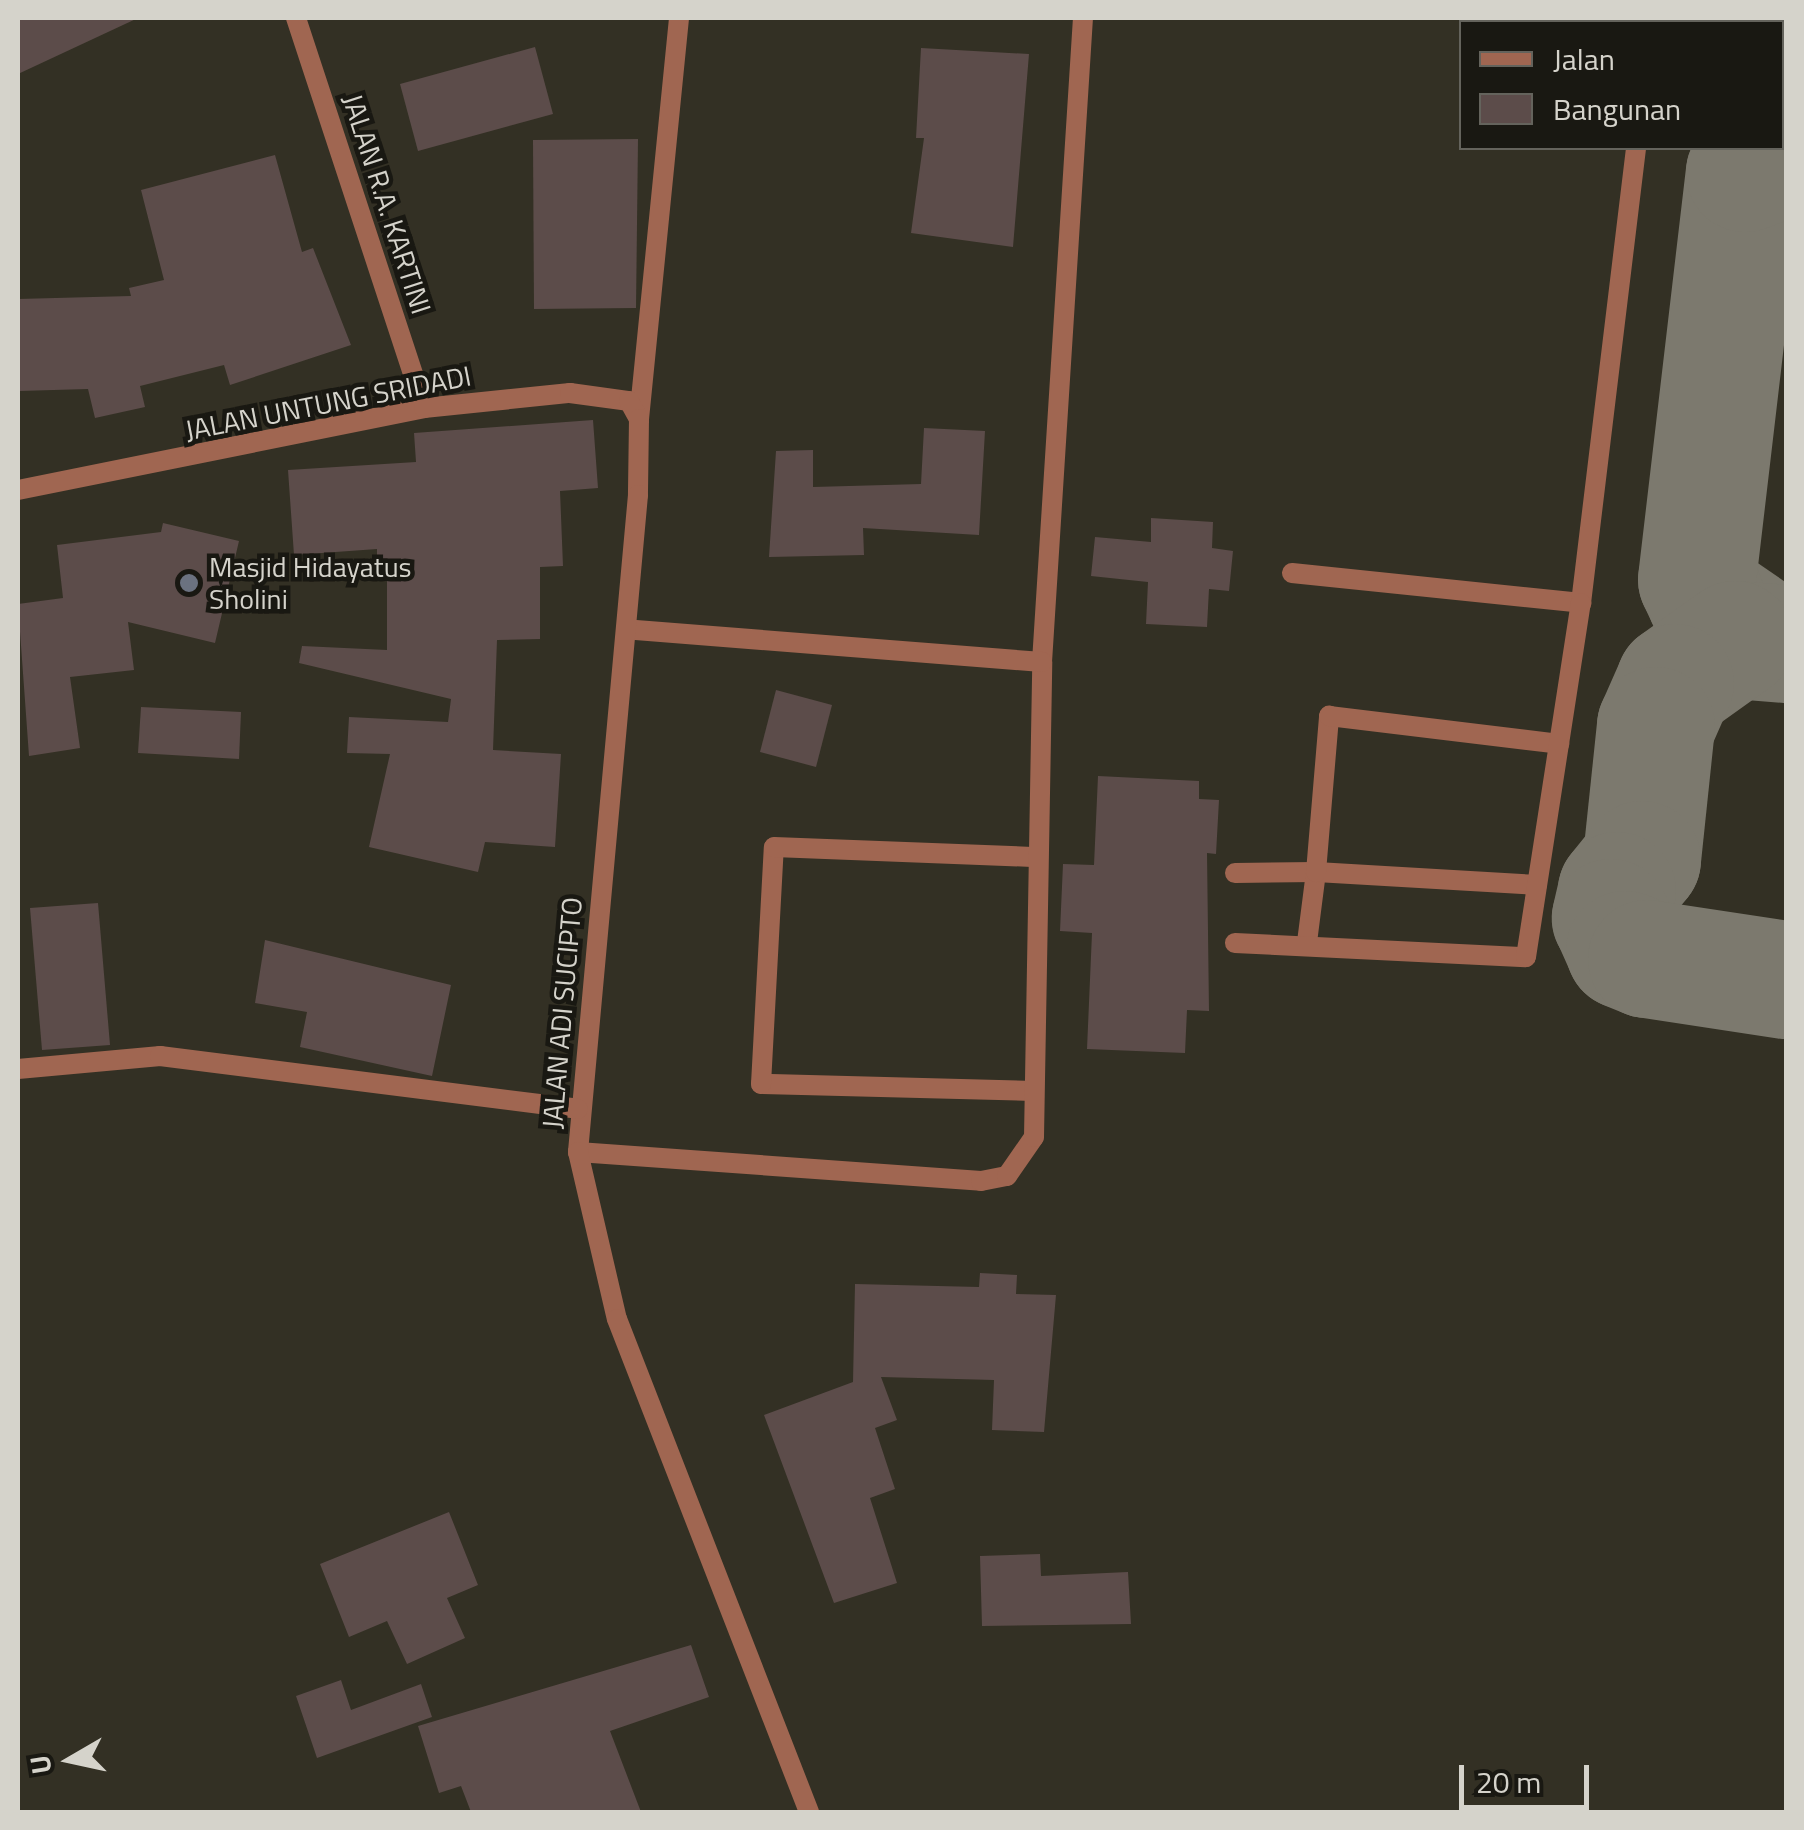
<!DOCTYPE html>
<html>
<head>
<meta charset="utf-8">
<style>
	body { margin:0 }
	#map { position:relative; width:1804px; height:1830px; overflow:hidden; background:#333024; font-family:"Titillium Web",sans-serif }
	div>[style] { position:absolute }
	.taxiway>* { height:118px; margin:-59px; padding:0 59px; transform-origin:59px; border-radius:59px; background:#7c796e }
	.building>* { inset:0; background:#5c4c4a }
	.service>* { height:20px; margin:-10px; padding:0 10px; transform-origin:10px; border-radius:10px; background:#a06651 }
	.minor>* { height:20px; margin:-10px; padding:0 10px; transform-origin:10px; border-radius:10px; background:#a06651 }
	.dots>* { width:28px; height:28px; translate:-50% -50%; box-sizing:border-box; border:5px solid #191812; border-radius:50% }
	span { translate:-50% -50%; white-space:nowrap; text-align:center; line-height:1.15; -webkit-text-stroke:9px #191812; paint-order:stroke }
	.street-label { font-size:28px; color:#d5d3cb }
	.poi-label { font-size:28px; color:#d5d3cb }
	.left { translate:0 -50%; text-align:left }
	.frame { position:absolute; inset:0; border:20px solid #d5d3cb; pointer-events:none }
	.legend { position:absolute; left:1459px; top:20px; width:325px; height:130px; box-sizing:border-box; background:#191812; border:2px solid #64635c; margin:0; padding:12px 18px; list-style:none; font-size:30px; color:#d5d3cb }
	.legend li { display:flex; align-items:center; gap:20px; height:50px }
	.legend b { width:50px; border:2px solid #64635c }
	.north { position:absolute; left:20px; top:1710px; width:100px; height:100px; -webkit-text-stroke:8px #191812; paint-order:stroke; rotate:261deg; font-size:28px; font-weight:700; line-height:40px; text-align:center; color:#d5d3cb }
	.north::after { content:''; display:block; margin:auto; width:35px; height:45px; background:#d5d3cb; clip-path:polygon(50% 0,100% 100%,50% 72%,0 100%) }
	.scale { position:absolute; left:1459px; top:1765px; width:130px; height:45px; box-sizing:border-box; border:5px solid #d5d3cb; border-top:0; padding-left:12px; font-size:30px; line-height:35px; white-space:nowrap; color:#d5d3cb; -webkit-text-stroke:8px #191812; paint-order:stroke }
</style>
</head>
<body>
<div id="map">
	<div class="taxiway">
		<div style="left:1767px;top:641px;width:74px;rotate:-145.5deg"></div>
		<div style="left:1706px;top:599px;width:21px;rotate:-115deg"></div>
		<div style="left:1697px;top:580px;width:410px;rotate:-83.3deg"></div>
		<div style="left:1745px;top:173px;width:44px;rotate:-20.1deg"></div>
		<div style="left:1786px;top:644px;width:51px;rotate:-175.5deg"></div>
		<div style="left:1735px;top:640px;width:74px;rotate:144.4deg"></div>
		<div style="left:1675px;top:683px;width:47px;rotate:113.8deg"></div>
		<div style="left:1656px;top:726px;width:135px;rotate:96deg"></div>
		<div style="left:1642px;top:860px;width:40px;rotate:129deg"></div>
		<div style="left:1617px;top:891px;width:28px;rotate:103deg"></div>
		<div style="left:1611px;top:918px;width:35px;rotate:66deg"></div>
		<div style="left:1625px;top:950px;width:24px;rotate:22deg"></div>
		<div style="left:1647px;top:959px;width:141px;rotate:8.6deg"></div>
	</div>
	<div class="building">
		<div style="clip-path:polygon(18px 18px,138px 18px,18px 74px)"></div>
		<div style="clip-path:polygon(535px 47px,553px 114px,418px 151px,400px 84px)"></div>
		<div style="clip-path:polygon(921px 48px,1029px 54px,1013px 247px,911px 233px,924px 138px,916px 138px)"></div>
		<div style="clip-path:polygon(638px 139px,636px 308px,534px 309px,533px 140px)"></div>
		<div style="clip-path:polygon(275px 155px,302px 252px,313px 248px,351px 345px,230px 385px,224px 365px,140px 386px,145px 407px,95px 418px,88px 389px,19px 391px,18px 299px,131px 296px,129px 288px,164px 280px,141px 190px)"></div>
		<div style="clip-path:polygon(593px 420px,598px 488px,560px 491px,563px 566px,540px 567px,540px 639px,497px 640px,493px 750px,561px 754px,555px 847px,485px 842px,478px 872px,369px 847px,390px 754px,347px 753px,349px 717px,448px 722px,451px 699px,299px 663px,302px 646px,387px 650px,387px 570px,377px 570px,377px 549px,294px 555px,288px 470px,416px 462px,414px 433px)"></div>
		<div style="clip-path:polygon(924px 428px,985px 431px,979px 535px,863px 528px,864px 555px,769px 557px,776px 451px,813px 450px,813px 487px,921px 484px)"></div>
		<div style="clip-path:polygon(1151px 518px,1213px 522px,1212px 548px,1233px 551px,1229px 591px,1209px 589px,1207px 627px,1146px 624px,1148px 582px,1091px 576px,1095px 537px,1151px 542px)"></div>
		<div style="clip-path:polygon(163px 523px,239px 541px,215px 643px,128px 622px,134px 670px,70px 677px,80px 748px,29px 756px,18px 604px,63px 598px,57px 545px,161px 532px)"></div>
		<div style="clip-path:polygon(776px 690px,832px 705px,816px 767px,760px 752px)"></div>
		<div style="clip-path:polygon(141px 707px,241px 712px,239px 759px,138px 753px)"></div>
		<div style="clip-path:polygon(1098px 776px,1199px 781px,1199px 799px,1219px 800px,1216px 854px,1207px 853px,1209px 1011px,1187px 1010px,1185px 1053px,1087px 1049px,1092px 933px,1060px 931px,1063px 864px,1094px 865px)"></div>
		<div style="clip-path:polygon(98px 903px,110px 1045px,42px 1050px,30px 908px)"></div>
		<div style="clip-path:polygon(265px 940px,451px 985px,432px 1076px,300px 1047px,307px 1012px,255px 1003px)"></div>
		<div style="clip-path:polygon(980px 1273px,1017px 1275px,1016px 1294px,1056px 1295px,1044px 1432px,992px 1430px,994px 1380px,881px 1377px,897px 1420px,875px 1428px,895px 1489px,870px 1498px,897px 1583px,834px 1603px,764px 1415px,853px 1382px,855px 1284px,979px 1287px)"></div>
		<div style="clip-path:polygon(449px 1512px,478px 1585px,447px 1598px,465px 1638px,407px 1664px,387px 1621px,349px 1637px,320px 1564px)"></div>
		<div style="clip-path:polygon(1040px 1554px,1041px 1576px,1128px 1572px,1131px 1624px,982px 1626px,980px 1556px)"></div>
		<div style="clip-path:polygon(691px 1645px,709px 1697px,610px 1731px,641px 1812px,471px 1812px,461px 1786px,439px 1793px,418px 1726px)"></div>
		<div style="clip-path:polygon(341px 1680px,351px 1710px,421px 1684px,432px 1717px,317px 1758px,296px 1696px)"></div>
	</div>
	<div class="service">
		<div style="left:1651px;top:22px;width:4px;rotate:-90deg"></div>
		<div style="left:639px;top:419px;width:403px;rotate:-84.3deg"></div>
		<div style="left:1292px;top:573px;width:291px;rotate:5.9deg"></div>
		<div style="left:1581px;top:603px;width:458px;rotate:-83.1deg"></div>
		<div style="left:1042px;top:662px;width:645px;rotate:-86.36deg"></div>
		<div style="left:1235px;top:873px;width:81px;rotate:-0.7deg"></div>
		<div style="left:1316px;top:872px;width:71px;rotate:97.3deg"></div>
		<div style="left:1537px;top:885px;width:221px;rotate:-176.6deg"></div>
		<div style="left:1316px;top:872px;width:157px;rotate:-85.2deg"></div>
		<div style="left:1329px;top:716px;width:232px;rotate:6.9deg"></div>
		<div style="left:1235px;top:943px;width:291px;rotate:2.8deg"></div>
		<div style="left:1526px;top:957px;width:358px;rotate:-81.2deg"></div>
		<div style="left:1034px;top:1091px;width:273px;rotate:-178.5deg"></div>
		<div style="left:761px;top:1084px;width:237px;rotate:-86.9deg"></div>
		<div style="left:774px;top:847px;width:264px;rotate:2.2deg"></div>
		<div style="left:578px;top:1152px;width:404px;rotate:4.1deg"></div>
		<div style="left:981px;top:1181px;width:26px;rotate:-11deg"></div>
		<div style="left:1007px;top:1176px;width:47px;rotate:-55.3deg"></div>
		<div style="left:1034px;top:1137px;width:475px;rotate:-89deg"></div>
		<div style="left:1042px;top:662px;width:417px;rotate:-175.5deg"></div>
	</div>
	<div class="minor">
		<div style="left:296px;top:18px;width:410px;rotate:71.8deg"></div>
		<div style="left:18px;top:490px;width:414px;rotate:-11.4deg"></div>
		<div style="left:424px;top:408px;width:147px;rotate:-5.9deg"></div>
		<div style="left:570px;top:393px;width:60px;rotate:7.7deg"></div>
		<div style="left:629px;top:401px;width:21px;rotate:61deg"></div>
		<div style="left:639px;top:419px;width:76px;rotate:90.8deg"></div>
		<div style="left:638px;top:495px;width:660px;rotate:95.22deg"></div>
		<div style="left:578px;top:1152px;width:171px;rotate:76.9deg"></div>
		<div style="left:617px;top:1319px;width:529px;rotate:68.72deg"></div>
		<div style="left:18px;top:1069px;width:143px;rotate:-5.2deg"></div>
		<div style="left:160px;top:1056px;width:421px;rotate:7.2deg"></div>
	</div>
	<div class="dots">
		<div style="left:189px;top:583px;background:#6b7280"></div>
	</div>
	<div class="street-label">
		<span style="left:387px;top:204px;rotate:72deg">JALAN R.A. KARTINI</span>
		<span style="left:328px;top:403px;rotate:-11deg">JALAN UNTUNG SRIDADI</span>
		<span style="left:562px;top:1013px;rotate:-85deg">JALAN ADI SUCIPTO</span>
	</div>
	<div class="poi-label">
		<span class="left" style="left:209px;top:583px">Masjid Hidayatus<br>Sholini</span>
	</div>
	<div class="frame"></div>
	<ul class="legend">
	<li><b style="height:12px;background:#a06651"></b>Jalan</li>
	<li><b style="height:28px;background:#5c4c4a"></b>Bangunan</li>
	</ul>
	<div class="north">U</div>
	<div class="scale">20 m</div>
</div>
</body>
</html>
